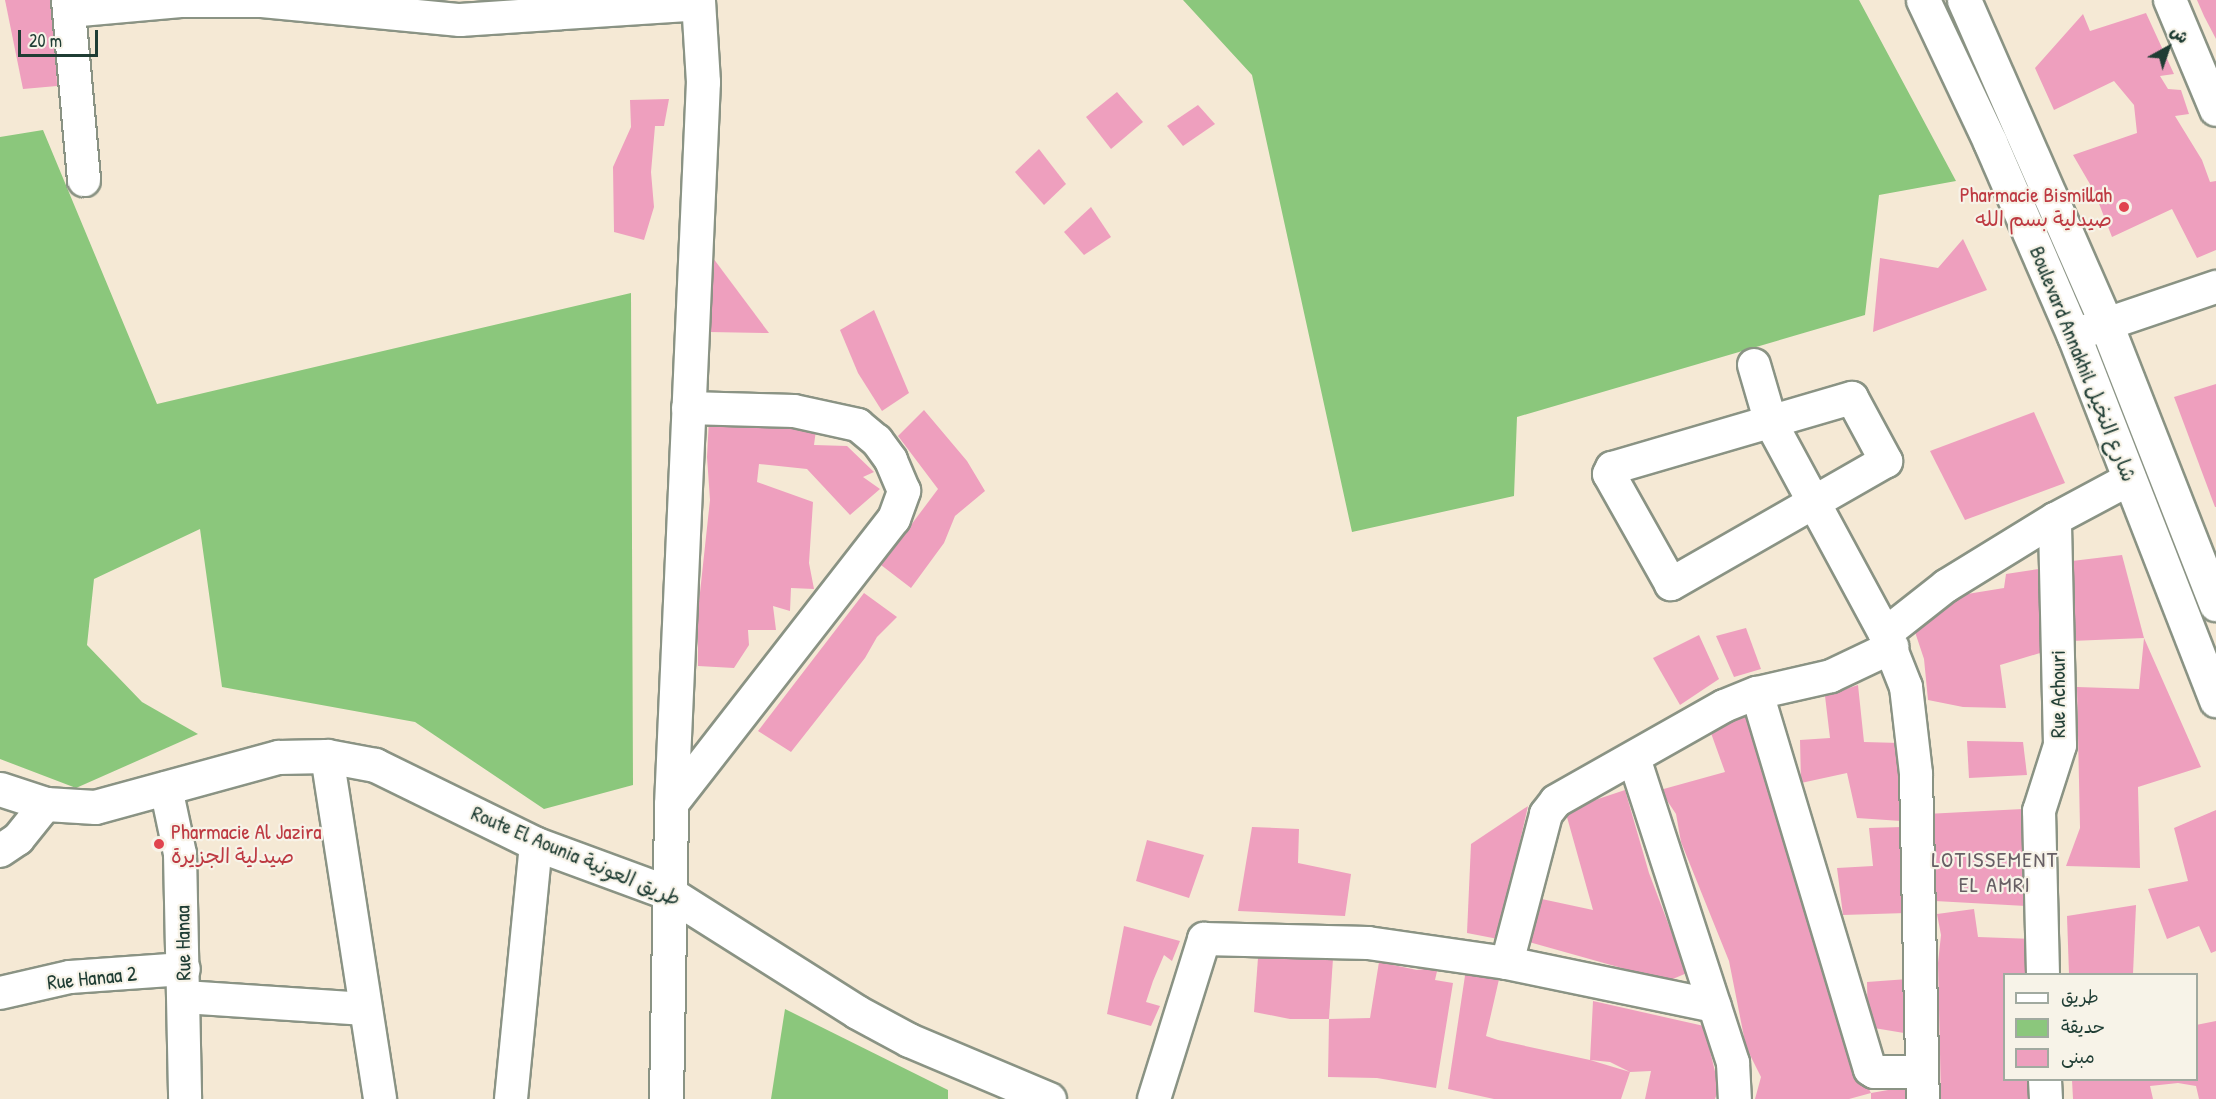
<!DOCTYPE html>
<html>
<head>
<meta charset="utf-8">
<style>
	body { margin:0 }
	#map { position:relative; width:2216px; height:1099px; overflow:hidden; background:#f5e9d5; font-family:"Patrick Hand","Playpen Sans Arabic",sans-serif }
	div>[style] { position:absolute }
	.green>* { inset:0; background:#8bc77c }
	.building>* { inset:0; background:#ee9fbe }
	.roads { filter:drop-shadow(2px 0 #8a9384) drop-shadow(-2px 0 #8a9384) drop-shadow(0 2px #8a9384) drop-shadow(0 -2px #8a9384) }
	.street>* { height:32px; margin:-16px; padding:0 16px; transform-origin:16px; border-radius:16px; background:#fff }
	.secondary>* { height:33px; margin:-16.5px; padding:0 16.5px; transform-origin:16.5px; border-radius:16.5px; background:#fff }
	.dots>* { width:16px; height:16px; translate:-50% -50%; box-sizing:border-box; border:3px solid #f7f3e8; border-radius:50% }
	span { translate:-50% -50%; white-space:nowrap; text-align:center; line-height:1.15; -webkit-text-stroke:4.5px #f7f3e8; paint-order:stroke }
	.health-label { font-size:21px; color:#be3a42 }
	.right { translate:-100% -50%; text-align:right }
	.left { translate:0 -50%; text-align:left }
	.street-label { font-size:21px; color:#1f3d34 }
	.neighbourhood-label { font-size:22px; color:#675f64; letter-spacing:1.5px }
	.legend { position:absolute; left:2003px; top:973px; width:195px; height:108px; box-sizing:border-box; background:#f7f3e8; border:2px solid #a1aaa0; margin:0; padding:8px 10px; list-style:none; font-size:18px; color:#1f3d34 }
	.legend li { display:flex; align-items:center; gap:12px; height:30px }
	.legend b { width:30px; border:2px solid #a1aaa0 }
	.north { position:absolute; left:2138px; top:18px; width:60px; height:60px; -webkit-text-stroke:4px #f7f3e8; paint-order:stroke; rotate:40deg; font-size:16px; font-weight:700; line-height:24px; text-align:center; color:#1f3d34 }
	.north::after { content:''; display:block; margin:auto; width:21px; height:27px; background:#1f3d34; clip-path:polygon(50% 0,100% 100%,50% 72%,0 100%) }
	.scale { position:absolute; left:18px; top:30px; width:80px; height:27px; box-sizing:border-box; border:3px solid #1f3d34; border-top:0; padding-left:8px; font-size:18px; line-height:21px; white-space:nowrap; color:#1f3d34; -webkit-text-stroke:4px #f7f3e8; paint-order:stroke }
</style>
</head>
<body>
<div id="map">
	<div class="green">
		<div style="clip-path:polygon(1183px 0,1859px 0,1956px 181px,1879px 195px,1865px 315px,1517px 417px,1514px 496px,1352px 532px,1252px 75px)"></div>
		<div style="clip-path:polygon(43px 130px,157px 404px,631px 293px,633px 785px,544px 809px,415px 722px,222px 687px,200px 529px,94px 579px,87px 645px,142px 702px,198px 734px,76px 788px,0 759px,0 137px)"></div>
		<div style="clip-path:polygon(785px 1009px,948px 1090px,948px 1099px,771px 1099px)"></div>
	</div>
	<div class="building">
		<div style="clip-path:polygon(5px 0,54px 0,57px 86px,23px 89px)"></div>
		<div style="clip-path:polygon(2197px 0,2216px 0,2216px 39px,2204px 16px)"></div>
		<div style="clip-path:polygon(2146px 13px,2174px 74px,2160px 76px,2168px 89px,2181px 90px,2189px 114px,2175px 116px,2202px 160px,2210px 182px,2216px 181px,2216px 250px,2197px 258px,2172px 209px,2112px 237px,2094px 191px,2073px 155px,2137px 133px,2134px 105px,2114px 81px,2054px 110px,2035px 68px,2083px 14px,2090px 31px)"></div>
		<div style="clip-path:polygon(1117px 92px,1143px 122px,1111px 149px,1086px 117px)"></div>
		<div style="clip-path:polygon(669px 99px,664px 126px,655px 126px,651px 172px,654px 207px,644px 240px,614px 232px,613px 167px,631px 127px,630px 100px)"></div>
		<div style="clip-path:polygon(1198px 105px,1215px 124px,1183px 146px,1167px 126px)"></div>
		<div style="clip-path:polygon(1039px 149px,1066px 184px,1044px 205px,1015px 172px)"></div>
		<div style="clip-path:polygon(1091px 207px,1111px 237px,1084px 255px,1064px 232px)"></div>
		<div style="clip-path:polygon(1963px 239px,1987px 290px,1873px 332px,1880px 258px,1938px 268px)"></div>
		<div style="clip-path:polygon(713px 258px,769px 333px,709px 332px)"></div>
		<div style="clip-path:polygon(874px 310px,909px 393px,882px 411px,858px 373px,840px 330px)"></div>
		<div style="clip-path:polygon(2216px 384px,2216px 507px,2215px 507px,2174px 397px)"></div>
		<div style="clip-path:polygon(924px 410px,967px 461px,985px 491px,955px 516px,944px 543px,911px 588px,881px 565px,938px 489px,898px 436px)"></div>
		<div style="clip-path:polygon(2034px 412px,2065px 483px,1965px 520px,1930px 451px)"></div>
		<div style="clip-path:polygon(709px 419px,760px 421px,816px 430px,814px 445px,847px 446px,874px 472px,863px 477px,880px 489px,850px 515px,807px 469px,759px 464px,757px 482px,813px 502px,809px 563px,814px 589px,791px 588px,790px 611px,773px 606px,776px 630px,748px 630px,749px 645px,734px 668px,698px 666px,698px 611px,710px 500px,707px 457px)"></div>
		<div style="clip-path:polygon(2122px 555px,2144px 638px,2071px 641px,2068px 589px,2072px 561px)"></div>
		<div style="clip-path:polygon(2045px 568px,2045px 621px,2040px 653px,2000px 665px,2006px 708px,1963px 707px,1928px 700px,1924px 659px,1915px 632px,1961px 595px,2004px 588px,2006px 574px)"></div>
		<div style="clip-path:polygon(864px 593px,897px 617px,877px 637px,865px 658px,791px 752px,758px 731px)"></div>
		<div style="clip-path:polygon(1746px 628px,1761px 669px,1734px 677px,1716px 636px)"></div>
		<div style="clip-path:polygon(1699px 635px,1719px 679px,1680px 705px,1653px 658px)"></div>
		<div style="clip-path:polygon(2144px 638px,2201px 767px,2138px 787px,2140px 868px,2066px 866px,2080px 828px,2077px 687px,2139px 689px)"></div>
		<div style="clip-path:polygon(1858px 685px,1864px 742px,1900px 743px,1904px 778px,1901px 821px,1857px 818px,1847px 773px,1801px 783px,1800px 740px,1830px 738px,1825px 696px)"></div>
		<div style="clip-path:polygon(1743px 707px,1772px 803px,1790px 847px,1847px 1047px,1871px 1093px,1849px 1099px,1755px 1099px,1761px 1077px,1746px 1047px,1729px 961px,1681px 842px,1676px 814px,1660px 790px,1725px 772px,1707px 722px)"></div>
		<div style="clip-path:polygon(1967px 741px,2023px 742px,2027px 775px,1969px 778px)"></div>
		<div style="clip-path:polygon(1625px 790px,1649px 873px,1687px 973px,1668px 981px,1529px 942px,1537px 898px,1593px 910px,1565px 810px)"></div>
		<div style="clip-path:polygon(1528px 806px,1498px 939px,1467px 933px,1471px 844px)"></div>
		<div style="clip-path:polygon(2023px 809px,2026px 906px,1935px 901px,1933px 853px,1926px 814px)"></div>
		<div style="clip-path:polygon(2216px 810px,2216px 951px,2211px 953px,2199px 926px,2167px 939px,2148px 889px,2188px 881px,2174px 828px)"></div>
		<div style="clip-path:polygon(1252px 827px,1299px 829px,1298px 863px,1351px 874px,1345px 916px,1238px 911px)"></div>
		<div style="clip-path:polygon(1902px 827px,1906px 913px,1843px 915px,1837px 868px,1873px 866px,1869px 828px)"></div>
		<div style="clip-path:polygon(1147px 840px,1204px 855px,1189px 898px,1136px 881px)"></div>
		<div style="clip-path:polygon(2136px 905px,2133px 974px,2069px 974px,2067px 916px)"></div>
		<div style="clip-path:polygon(1974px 909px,1978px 937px,2035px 939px,2036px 974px,2004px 975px,2004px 1080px,2039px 1080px,2039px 1099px,1941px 1099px,1938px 963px,1941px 935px,1937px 914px)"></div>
		<div style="clip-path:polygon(1124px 926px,1180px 941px,1172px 961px,1164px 955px,1153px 981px,1146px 1002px,1160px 1006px,1151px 1026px,1107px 1014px)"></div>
		<div style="clip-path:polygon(1258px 958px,1333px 958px,1329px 1019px,1290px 1019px,1254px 1012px)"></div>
		<div style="clip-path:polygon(1379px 962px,1417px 970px,1438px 967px,1435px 980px,1453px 983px,1436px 1088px,1377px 1078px,1328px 1077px,1329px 1019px,1370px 1018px)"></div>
		<div style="clip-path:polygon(evenodd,1466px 969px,1500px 975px,1486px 1036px,1498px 1040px,1590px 1060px,1593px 1001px,1704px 1026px,1719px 1088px,1715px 1099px,1645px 1099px,1651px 1071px,1630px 1072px,1621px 1099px,1494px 1099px,1448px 1089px,1466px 969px,1590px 1060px,1610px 1062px,1630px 1072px,1590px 1060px)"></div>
		<div style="clip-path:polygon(1908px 979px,1910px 1034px,1868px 1027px,1867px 982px)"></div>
		<div style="clip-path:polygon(2216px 1021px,2216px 1099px,2199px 1099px,2196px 1086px,2178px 1083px,2150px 1086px,2153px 1099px,2073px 1099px,2072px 1080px,2196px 1080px,2196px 1025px)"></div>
		<div style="clip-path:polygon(1911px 1086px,1912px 1099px,1871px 1099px,1871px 1093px)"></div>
	</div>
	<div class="roads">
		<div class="street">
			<div style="left:68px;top:0;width:181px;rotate:84.9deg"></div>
			<div style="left:2170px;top:0;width:119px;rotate:67.3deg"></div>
			<div style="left:69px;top:11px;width:112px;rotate:-5.1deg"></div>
			<div style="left:181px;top:1px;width:81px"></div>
			<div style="left:262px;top:1px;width:199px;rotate:5.5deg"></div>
			<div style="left:460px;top:20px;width:239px;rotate:-3.8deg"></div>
			<div style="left:2080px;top:333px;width:144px;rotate:-18.7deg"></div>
			<div style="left:1754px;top:365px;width:60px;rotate:73.7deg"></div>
			<div style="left:1771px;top:423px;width:240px;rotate:61.6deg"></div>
			<div style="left:1885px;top:634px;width:57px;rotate:68.4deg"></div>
			<div style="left:1906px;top:687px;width:88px;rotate:83.4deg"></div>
			<div style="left:1916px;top:774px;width:325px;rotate:88.8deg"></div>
			<div style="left:1852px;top:398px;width:72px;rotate:61.6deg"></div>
			<div style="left:1886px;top:461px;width:248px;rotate:150.2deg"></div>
			<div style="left:1671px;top:584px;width:126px;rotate:-119.4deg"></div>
			<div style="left:1609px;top:474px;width:7px;rotate:-63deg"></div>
			<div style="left:1612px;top:468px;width:250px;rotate:-16.3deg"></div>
			<div style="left:1885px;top:634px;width:78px;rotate:-38.2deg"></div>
			<div style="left:1946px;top:586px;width:128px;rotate:-31.6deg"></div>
			<div style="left:2055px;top:519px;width:85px;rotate:-28.1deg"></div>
			<div style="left:1757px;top:693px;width:393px;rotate:73.3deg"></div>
			<div style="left:1870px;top:1069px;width:5px;rotate:37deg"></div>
			<div style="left:1874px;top:1072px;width:48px"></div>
			<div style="left:327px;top:756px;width:347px;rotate:81.2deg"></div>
			<div style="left:1634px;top:758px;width:321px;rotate:72deg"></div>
			<div style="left:1733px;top:1063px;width:36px;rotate:87deg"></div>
			<div style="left:166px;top:788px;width:67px;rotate:78deg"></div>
			<div style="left:180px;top:854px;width:245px;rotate:88.8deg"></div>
			<div style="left:671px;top:805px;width:363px;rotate:-52.1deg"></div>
			<div style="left:894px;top:519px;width:30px;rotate:-70deg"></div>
			<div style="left:904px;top:491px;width:34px;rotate:-113deg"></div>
			<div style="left:891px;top:460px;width:24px;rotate:-126deg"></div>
			<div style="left:877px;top:441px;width:25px;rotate:-140deg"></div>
			<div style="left:858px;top:425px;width:66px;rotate:-167.7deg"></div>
			<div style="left:794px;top:411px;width:106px;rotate:-178.4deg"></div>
			<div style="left:0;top:851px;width:22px;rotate:-34deg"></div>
			<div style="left:18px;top:839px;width:45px;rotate:-51.3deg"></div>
			<div style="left:1507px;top:963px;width:154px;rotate:-75.3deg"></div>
			<div style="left:1546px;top:814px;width:16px;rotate:-52deg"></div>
			<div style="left:1556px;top:801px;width:193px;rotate:-29.5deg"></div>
			<div style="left:1724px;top:706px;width:35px;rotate:-22deg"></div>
			<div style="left:1757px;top:693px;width:76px;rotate:-12.9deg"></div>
			<div style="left:1831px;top:676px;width:68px;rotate:-25.4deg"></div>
			<div style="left:2043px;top:974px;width:163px;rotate:-91.4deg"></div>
			<div style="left:2039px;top:811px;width:69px;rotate:-72.3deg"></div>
			<div style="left:2060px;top:745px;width:226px;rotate:-91.3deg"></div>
			<div style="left:0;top:993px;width:72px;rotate:-12.9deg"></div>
			<div style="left:70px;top:977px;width:114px;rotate:-4deg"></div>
			<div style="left:184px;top:997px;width:182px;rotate:3.8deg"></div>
			<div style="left:2045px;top:1080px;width:19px;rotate:87deg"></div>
			<div style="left:511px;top:1099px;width:256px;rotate:-84.4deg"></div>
			<div style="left:1154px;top:1099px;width:168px;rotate:-72.6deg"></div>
			<div style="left:1204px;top:939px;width:164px;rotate:1.4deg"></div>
			<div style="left:1368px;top:943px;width:140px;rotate:8.2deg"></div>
			<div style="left:1507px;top:963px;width:212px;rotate:11.7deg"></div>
		</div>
		<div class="secondary">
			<div style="left:1923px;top:0;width:157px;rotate:64.7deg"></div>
			<div style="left:1990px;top:142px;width:211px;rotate:66.6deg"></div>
			<div style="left:2074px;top:336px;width:391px;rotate:68.7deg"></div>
			<div style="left:1964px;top:0;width:354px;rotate:66.3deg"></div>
			<div style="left:2106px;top:324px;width:301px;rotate:68.6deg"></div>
			<div style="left:0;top:789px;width:48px;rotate:18.1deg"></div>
			<div style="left:46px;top:804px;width:49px;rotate:3.5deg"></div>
			<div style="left:95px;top:807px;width:190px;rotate:-15.3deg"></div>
			<div style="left:278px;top:757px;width:49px;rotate:-1.2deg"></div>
			<div style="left:327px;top:756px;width:49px;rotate:10.6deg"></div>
			<div style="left:375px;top:765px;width:179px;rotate:26.1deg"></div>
			<div style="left:536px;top:844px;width:142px;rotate:20.2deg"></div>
			<div style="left:669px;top:893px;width:222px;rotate:32.3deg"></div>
			<div style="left:857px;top:1012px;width:59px;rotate:28.3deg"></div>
			<div style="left:909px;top:1040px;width:152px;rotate:22.9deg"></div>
			<div style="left:666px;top:1099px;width:294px;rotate:-89deg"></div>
			<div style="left:671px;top:805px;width:724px;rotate:-87.47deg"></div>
			<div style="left:703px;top:82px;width:82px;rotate:-93.5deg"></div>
		</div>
	</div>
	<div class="dots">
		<div style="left:2124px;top:207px;background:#e0444e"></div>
		<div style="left:159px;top:844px;background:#e0444e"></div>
	</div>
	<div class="health-label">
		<span class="right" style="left:2112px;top:207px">Pharmacie Bismillah<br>صيدلية بسم الله</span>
		<span class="left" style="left:171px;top:844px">Pharmacie Al Jazira<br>صيدلية الجزيرة</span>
	</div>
	<div class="street-label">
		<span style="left:2083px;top:364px;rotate:68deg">Boulevard Annakhil شارع النخيل</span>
		<span style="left:2058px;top:694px;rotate:-90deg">Rue Achouri</span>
		<span style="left:576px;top:856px;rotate:23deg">Route El Aounia طريق العونية</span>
		<span style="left:183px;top:943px;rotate:-91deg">Rue Hanaa</span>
		<span style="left:92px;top:978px;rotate:-6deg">Rue Hanaa 2</span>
	</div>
	<div class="neighbourhood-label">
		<span style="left:1995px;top:872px">LOTISSEMENT<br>EL AMRI</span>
	</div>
	<ul class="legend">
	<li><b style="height:8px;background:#fff"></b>طريق</li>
	<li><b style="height:16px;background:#8bc77c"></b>حديقة</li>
	<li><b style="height:16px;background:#ee9fbe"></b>مبنى</li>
	</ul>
	<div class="north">ش</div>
	<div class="scale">20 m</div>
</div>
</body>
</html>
